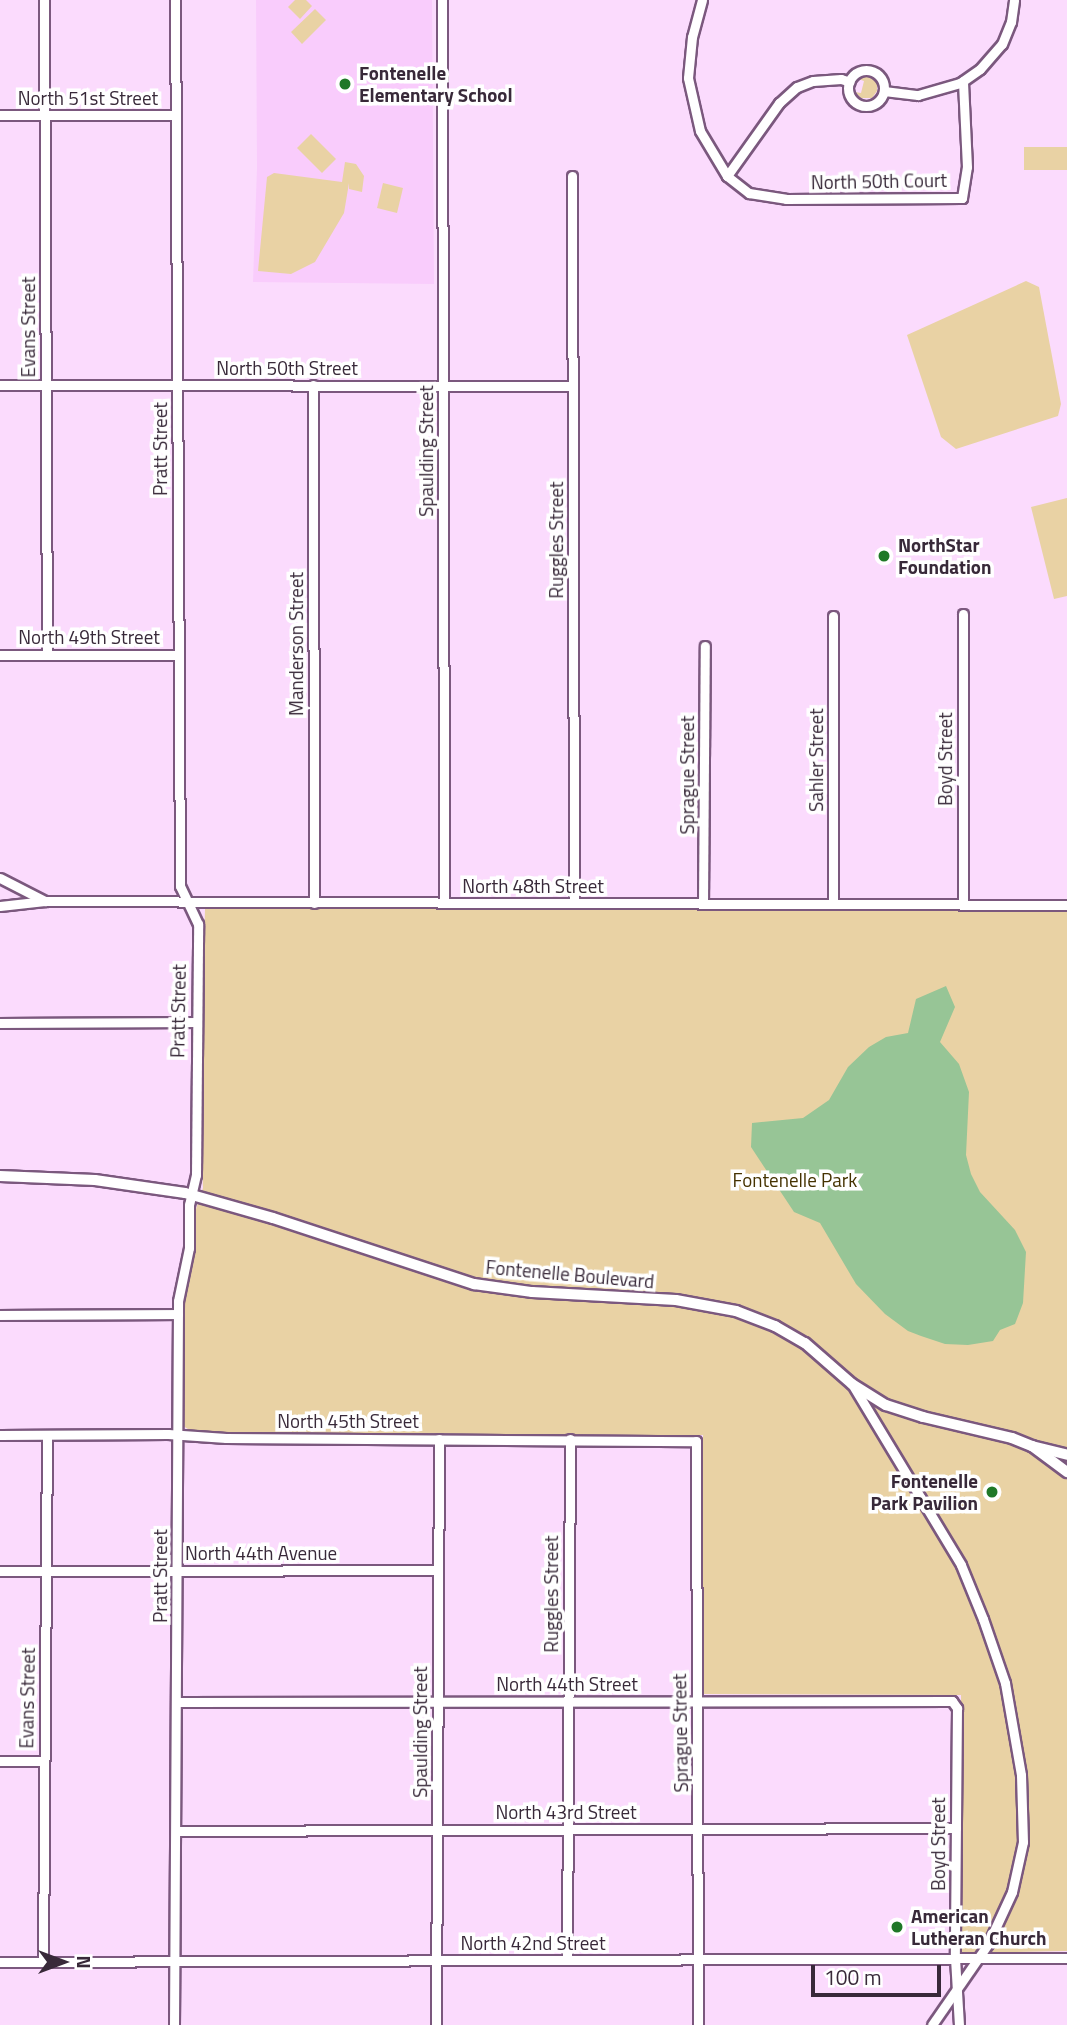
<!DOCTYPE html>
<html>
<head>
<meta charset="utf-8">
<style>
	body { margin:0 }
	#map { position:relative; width:1067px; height:2025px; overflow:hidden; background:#fbdbfd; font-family:"Titillium Web",sans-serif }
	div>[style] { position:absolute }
	.built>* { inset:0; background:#f9ccfc }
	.green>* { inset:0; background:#e9d2a4 }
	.water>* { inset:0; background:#97c596 }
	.roads { filter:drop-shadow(2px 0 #7b587e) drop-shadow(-2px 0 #7b587e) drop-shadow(0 2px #7b587e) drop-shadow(0 -2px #7b587e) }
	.minor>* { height:9px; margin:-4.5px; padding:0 4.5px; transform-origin:4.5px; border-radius:4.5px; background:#fff }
	.minor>.ring { margin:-4.5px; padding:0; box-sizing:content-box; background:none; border:9px solid #fff; border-radius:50% }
	.major>* { height:10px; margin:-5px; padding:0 5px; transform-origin:5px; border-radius:5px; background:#fff }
	.dots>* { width:19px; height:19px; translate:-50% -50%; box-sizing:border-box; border:4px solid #fff; border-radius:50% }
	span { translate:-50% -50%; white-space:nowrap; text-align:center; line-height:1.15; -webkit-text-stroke:7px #fff; paint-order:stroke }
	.poi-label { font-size:19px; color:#382939; font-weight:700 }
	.left { translate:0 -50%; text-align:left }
	.right { translate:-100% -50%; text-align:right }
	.street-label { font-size:19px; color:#382939 }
	.park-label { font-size:19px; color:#453200 }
	.north { position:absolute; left:28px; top:1927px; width:70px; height:70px; -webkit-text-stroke:5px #fff; paint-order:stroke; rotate:90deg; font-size:19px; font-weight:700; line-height:28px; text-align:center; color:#382939 }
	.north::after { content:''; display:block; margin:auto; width:24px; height:32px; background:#382939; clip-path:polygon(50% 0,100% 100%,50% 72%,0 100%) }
	.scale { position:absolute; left:811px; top:1965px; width:130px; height:32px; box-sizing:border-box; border:4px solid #382939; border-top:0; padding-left:9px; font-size:21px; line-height:24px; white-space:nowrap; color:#382939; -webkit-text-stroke:5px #fff; paint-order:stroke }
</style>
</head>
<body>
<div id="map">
	<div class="built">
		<div style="clip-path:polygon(256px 0,432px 0,434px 284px,253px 282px,257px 168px)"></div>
	</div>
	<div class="green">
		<div style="clip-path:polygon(295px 0,306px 0,312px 6px,300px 19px,288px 7px)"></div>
		<div style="clip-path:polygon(315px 9px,326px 20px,302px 44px,291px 32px)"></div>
		<div style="clip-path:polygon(861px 77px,870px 77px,877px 83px,877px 91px,872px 98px,861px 98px,855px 92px,861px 93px,864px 81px,858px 79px)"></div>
		<div style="clip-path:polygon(311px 134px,336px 159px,322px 173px,297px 148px)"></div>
		<div style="clip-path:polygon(1024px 147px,1067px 147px,1067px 170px,1024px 170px)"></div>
		<div style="clip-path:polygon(345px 162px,356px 164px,364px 176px,362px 192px,349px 189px,349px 183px,344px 213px,315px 262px,291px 274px,258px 271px,267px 177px,274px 173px,342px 182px)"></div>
		<div style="clip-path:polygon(383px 183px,403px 188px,397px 213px,377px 208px)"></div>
		<div style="clip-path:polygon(1026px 281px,1039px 287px,1061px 404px,1058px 416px,956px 449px,941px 437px,907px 335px)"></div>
		<div style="clip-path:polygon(1067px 498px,1067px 596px,1054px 599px,1031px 507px)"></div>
		<div style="clip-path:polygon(577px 906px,1067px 909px,1067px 1951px,960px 1953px,961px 1695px,703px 1694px,701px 1688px,703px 1435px,298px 1440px,297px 1434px,193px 1432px,183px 1426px,181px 1319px,196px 1209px,203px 1188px,200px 1111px,205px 909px)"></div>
	</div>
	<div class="water">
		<div style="clip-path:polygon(946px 986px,955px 1007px,940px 1042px,959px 1064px,969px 1092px,966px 1155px,971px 1174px,980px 1192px,1015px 1230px,1026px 1252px,1023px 1303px,1015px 1324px,1000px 1330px,993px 1341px,968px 1345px,945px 1344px,921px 1336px,908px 1331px,885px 1314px,856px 1284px,820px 1223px,794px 1212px,751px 1147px,752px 1123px,803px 1118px,829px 1100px,848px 1067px,869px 1047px,886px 1037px,908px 1033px,916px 999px)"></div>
	</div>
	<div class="roads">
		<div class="minor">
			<div style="left:44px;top:0;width:655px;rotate:89.74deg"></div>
			<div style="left:442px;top:0;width:903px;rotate:89.87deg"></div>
			<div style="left:702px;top:0;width:38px;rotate:105deg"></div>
			<div style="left:692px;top:37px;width:41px;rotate:95.6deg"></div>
			<div style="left:688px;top:78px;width:54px;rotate:77.2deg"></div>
			<div style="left:700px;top:131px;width:52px;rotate:59deg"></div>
			<div style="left:727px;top:176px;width:28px;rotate:38deg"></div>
			<div style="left:749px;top:193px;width:37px;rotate:9deg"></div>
			<div style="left:786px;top:199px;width:176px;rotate:-0.3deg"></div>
			<div style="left:962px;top:198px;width:31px;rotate:-81deg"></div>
			<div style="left:967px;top:167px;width:86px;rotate:-92.7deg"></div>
			<div class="ring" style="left:848px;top:70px;width:27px;height:27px"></div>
			<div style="left:884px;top:91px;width:34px;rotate:7deg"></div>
			<div style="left:918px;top:95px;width:44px;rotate:-15.9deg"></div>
			<div style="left:960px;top:83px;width:24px;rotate:-35deg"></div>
			<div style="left:980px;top:69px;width:33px;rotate:-49deg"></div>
			<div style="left:1002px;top:44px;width:24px;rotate:-68deg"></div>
			<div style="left:1011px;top:22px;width:22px;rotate:-82deg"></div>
			<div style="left:0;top:115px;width:176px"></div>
			<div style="left:572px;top:176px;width:727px;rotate:89.84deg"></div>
			<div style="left:727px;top:176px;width:90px;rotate:-54.5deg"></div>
			<div style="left:779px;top:103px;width:24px;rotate:-42deg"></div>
			<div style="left:797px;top:87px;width:17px;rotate:-21deg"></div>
			<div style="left:813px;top:81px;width:28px;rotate:-4deg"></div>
			<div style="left:841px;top:79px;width:9px;rotate:18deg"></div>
			<div style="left:0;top:385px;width:573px;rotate:0.1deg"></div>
			<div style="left:313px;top:385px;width:518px;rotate:89.89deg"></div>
			<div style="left:833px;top:616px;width:288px;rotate:90deg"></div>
			<div style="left:0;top:655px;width:179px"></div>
			<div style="left:0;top:878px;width:51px;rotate:27.1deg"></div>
			<div style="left:703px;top:904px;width:258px;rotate:-89.6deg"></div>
			<div style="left:963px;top:904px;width:290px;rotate:-90deg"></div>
			<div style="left:0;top:906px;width:45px;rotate:-6.3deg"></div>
			<div style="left:45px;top:901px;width:1022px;rotate:0.22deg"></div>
			<div style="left:0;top:1023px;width:195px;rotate:-0.3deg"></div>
			<div style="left:0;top:1315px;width:178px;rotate:-0.3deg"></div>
			<div style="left:852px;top:1384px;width:211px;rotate:58.9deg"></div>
			<div style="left:961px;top:1565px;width:58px;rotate:67.8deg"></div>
			<div style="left:983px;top:1619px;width:68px;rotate:71deg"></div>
			<div style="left:1005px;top:1683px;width:93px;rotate:80.1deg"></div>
			<div style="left:1021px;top:1775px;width:67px;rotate:88.3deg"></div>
			<div style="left:1023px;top:1842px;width:51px;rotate:102.4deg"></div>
			<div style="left:1012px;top:1892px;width:57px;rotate:114.8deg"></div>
			<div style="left:988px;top:1944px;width:98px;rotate:124.7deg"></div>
			<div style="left:0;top:1435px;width:168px;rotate:-0.3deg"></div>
			<div style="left:168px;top:1434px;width:58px;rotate:3.9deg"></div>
			<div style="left:226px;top:1438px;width:470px;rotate:0.4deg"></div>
			<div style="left:696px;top:1441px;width:584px;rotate:89.8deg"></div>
			<div style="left:0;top:1571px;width:438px;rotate:-0.1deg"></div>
			<div style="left:177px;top:1702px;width:775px;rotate:-0.07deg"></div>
			<div style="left:952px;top:1701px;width:9px;rotate:54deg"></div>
			<div style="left:957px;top:1708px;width:250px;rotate:90.5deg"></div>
			<div style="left:955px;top:1958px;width:67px;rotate:86.6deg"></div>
			<div style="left:0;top:1761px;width:44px"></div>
			<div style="left:176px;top:1831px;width:780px;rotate:-0.22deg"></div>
			<div style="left:567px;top:1960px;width:521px;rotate:-89.67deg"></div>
			<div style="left:0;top:1962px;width:1067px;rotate:-0.21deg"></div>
			<div style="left:43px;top:1962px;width:527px;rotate:-89.57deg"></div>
			<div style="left:174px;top:2025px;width:724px;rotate:-89.68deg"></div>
			<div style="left:178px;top:1301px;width:54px;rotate:-78.3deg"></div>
			<div style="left:189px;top:1248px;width:43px;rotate:-90deg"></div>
			<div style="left:189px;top:1205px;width:31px;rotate:-77deg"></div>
			<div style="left:196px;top:1175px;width:251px;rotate:-89.5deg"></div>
			<div style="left:198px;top:924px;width:42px;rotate:-115.3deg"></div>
			<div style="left:180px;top:886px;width:886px;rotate:-90.32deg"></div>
			<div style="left:436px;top:2025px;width:586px;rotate:-89.71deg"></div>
		</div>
		<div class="major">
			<div style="left:0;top:1176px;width:95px;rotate:2.4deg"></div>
			<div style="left:95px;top:1180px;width:91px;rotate:8.2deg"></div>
			<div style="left:185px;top:1193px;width:91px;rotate:15.9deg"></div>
			<div style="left:273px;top:1218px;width:212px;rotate:18.2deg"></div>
			<div style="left:474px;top:1284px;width:59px;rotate:7.9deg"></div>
			<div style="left:532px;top:1292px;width:144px;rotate:3.2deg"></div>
			<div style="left:676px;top:1300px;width:61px;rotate:10.4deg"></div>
			<div style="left:736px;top:1311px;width:42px;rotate:21deg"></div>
			<div style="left:775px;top:1326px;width:34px;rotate:30deg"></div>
			<div style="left:805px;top:1343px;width:62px;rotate:41.1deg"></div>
			<div style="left:852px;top:1384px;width:40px;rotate:32deg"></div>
			<div style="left:886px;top:1405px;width:39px;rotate:18deg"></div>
			<div style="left:923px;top:1417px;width:91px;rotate:13.3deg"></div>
			<div style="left:1012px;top:1438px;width:22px;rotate:22deg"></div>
			<div style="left:1032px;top:1446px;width:44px;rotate:36.6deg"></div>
			<div style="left:1032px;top:1446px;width:36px;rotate:14deg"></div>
		</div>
	</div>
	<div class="dots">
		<div style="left:345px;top:84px;background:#1f7827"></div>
		<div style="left:884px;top:556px;background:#1f7827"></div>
		<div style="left:992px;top:1492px;background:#1f7827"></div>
		<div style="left:897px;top:1927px;background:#1f7827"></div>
	</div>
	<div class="poi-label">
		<span class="left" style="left:359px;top:84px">Fontenelle<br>Elementary School</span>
		<span class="left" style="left:898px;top:556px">NorthStar<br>Foundation</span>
		<span class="right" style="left:978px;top:1492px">Fontenelle<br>Park Pavilion</span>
		<span class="left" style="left:911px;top:1927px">American<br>Lutheran Church</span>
	</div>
	<div class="street-label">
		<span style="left:88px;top:98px">North 51st Street</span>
		<span style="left:879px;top:181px;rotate:-1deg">North 50th Court</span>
		<span style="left:28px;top:327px;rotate:-90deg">Evans Street</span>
		<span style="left:287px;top:368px">North 50th Street</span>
		<span style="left:160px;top:449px;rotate:-90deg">Pratt Street</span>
		<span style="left:426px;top:451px;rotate:-90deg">Spaulding Street</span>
		<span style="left:556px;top:540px;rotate:-90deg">Ruggles Street</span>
		<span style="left:89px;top:637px">North 49th Street</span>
		<span style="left:296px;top:644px;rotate:-90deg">Manderson Street</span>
		<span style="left:945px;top:759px;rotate:-90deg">Boyd Street</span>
		<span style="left:816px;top:760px;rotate:-90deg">Sahler Street</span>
		<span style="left:687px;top:775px;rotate:-90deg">Sprague Street</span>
		<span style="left:533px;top:886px">North 48th Street</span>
		<span style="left:178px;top:1011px;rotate:-89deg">Pratt Street</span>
		<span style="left:570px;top:1274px;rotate:5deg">Fontenelle Boulevard</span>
		<span style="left:348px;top:1421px">North 45th Street</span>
		<span style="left:261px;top:1553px">North 44th Avenue</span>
		<span style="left:160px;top:1576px;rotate:-90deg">Pratt Street</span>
		<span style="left:551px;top:1594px;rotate:-90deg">Ruggles Street</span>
		<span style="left:567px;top:1684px">North 44th Street</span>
		<span style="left:27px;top:1698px;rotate:-89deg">Evans Street</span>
		<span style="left:420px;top:1732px;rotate:-90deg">Spaulding Street</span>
		<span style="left:680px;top:1733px;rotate:-91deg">Sprague Street</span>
		<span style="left:566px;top:1812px">North 43rd Street</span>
		<span style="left:938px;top:1844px;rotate:-90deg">Boyd Street</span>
		<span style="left:533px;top:1943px">North 42nd Street</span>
	</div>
	<div class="park-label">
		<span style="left:795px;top:1180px">Fontenelle Park</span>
	</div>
	<div class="north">N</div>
	<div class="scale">100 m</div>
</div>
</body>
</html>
